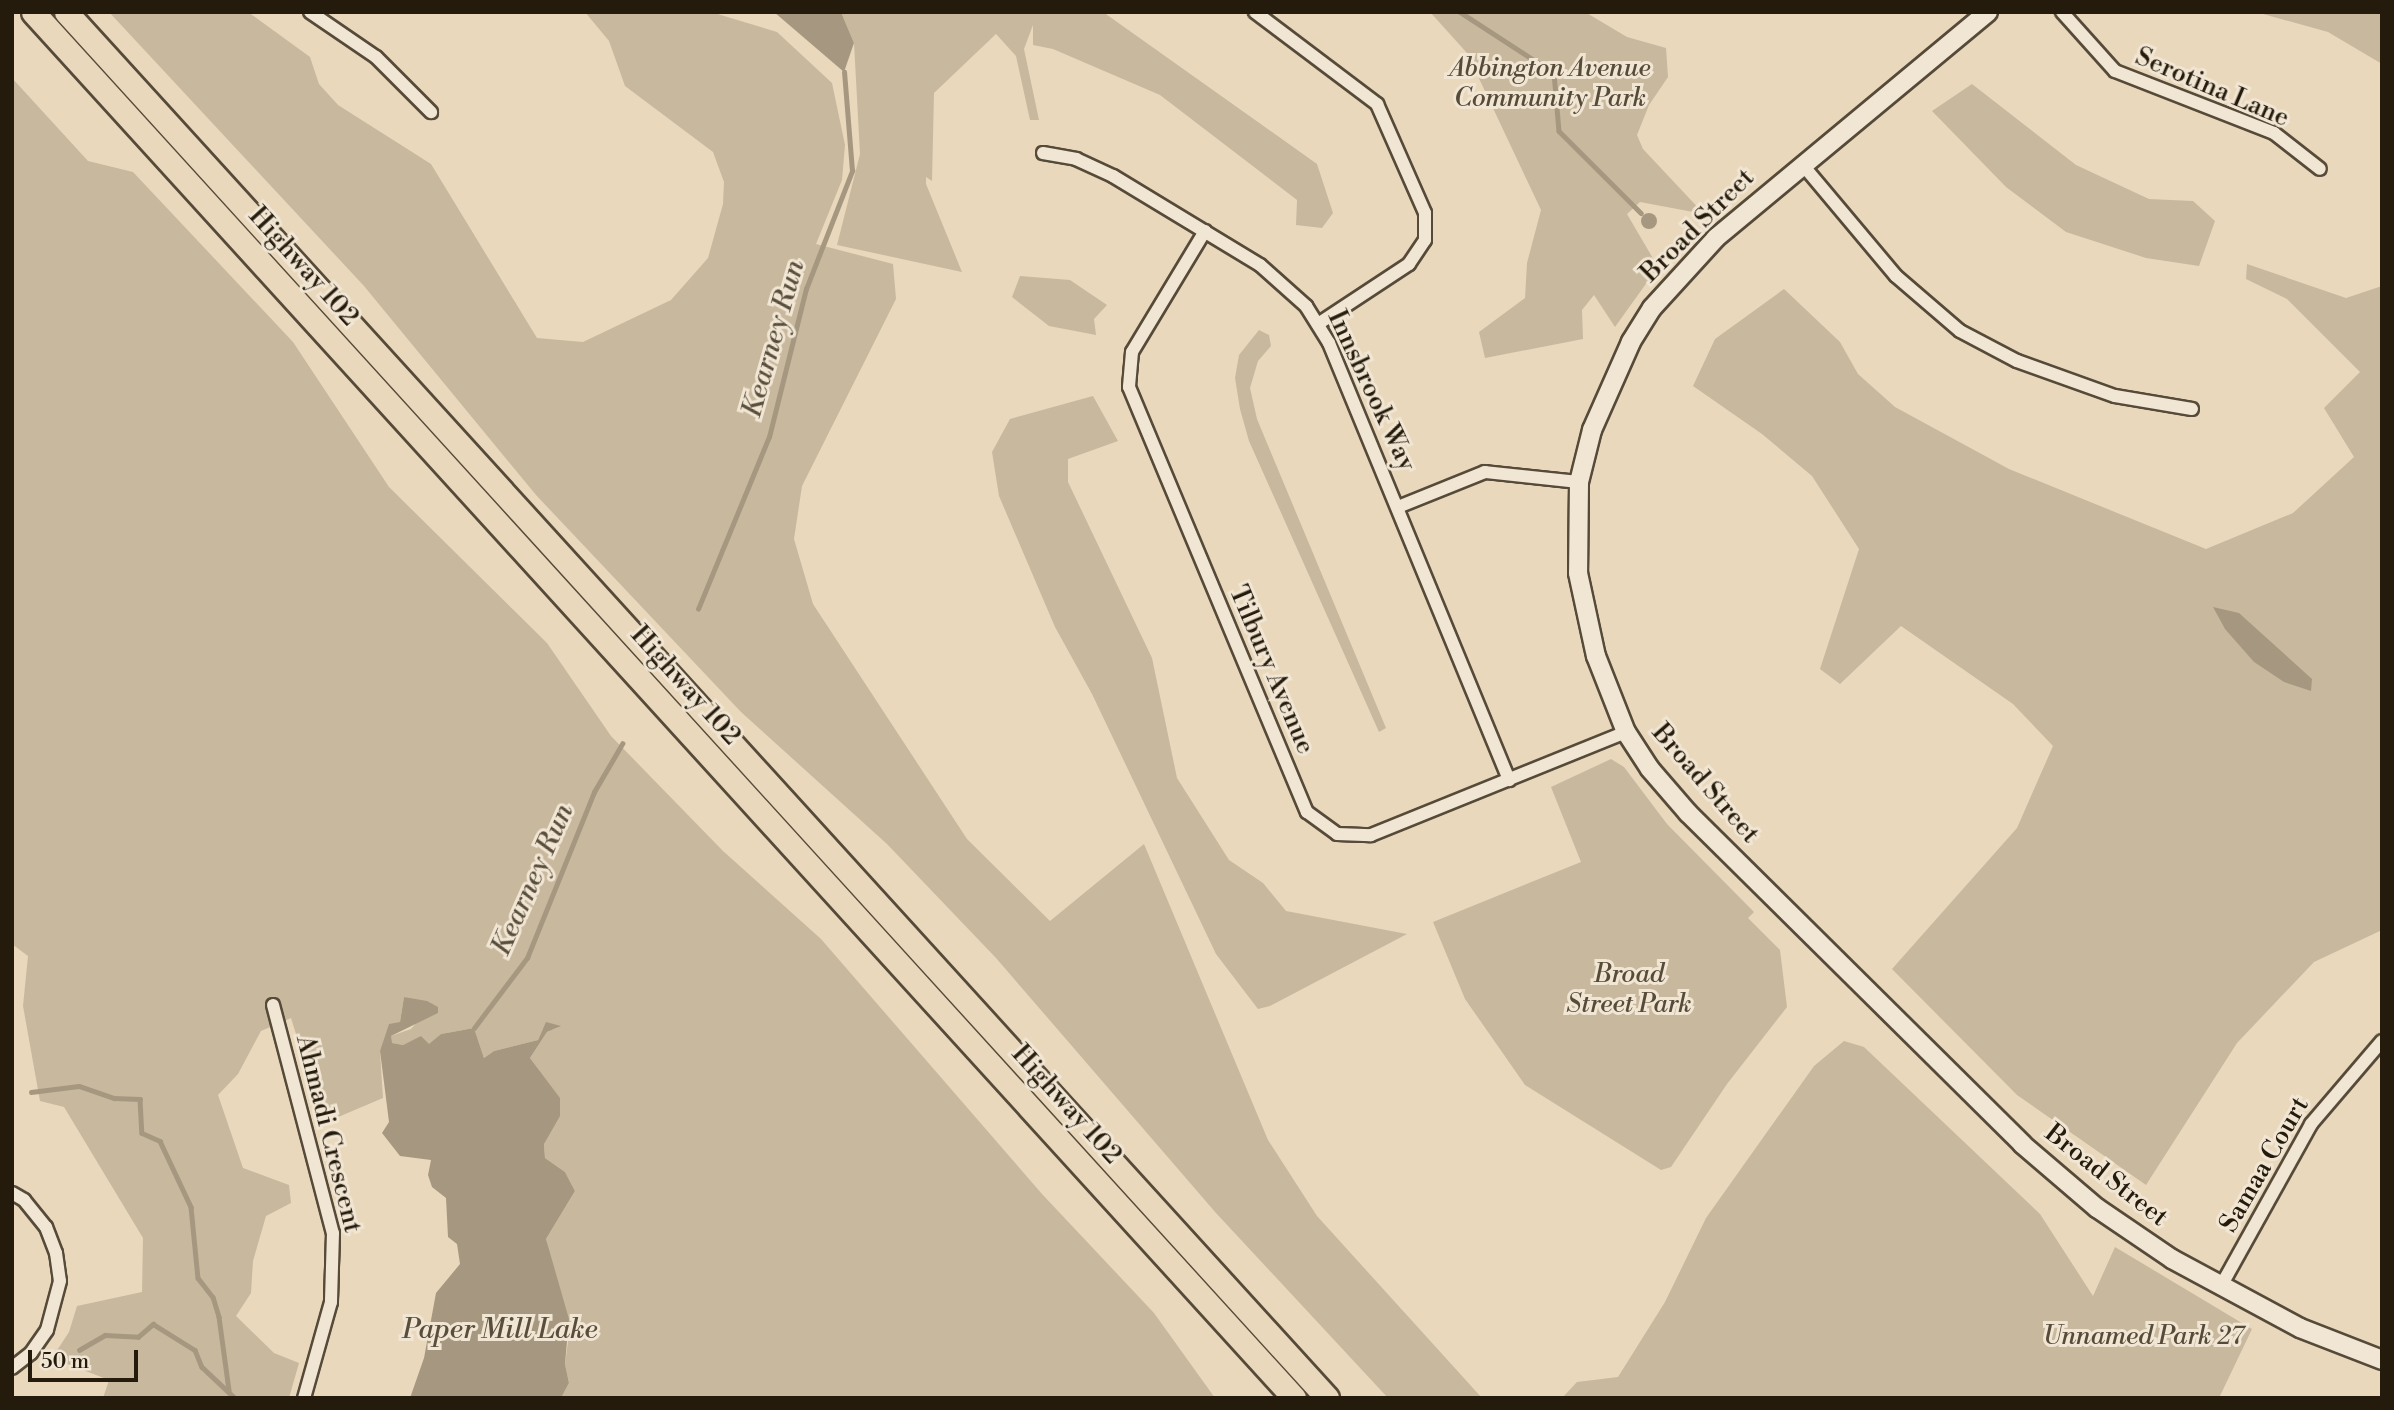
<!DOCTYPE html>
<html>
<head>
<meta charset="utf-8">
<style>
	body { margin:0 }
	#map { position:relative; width:2394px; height:1410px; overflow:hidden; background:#e9d8bc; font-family:"Libre Bodoni",serif }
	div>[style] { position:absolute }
	.green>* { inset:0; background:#c8b89e }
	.water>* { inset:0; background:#a69880 }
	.round { border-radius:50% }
	.stream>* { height:4.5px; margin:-2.25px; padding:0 2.25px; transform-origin:2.25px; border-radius:2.25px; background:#a69880 }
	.roads { filter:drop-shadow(2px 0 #564a39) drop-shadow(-2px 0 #564a39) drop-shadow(0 2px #564a39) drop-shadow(0 -2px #564a39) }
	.street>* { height:12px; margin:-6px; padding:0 6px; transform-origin:6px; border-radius:6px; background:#f1e6d3 }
	.secondary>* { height:18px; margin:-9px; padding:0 9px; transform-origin:9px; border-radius:9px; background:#f1e6d3 }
	.highway>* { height:23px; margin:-11.5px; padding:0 11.5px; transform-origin:11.5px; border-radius:11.5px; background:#e9d8bc }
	span { translate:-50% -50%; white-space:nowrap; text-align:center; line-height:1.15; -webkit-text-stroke:6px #f1e6d3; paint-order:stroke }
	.park-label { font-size:26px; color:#564a38; font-style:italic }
	.street-label { font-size:26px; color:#251b0d }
	.water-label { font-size:28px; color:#594d3b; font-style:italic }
	.frame { position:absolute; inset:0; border:14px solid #251b0d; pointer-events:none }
	.scale { position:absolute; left:28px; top:1350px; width:110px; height:32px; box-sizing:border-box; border:4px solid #251b0d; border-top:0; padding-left:9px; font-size:21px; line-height:24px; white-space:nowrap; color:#251b0d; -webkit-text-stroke:5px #f1e6d3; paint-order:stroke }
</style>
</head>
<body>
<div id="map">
	<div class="green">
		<div style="clip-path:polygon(109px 12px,248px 12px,310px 57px,319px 84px,338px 105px,431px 164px,537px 338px,583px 342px,671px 300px,708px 258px,723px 204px,724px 182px,713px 152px,625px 86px,609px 41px,585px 12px,711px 12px,777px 32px,832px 83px,845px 145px,842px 180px,816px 244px,893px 264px,896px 299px,802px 486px,794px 539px,813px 604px,967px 839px,1050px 921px,1144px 844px,1268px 1140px,1317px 1216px,1482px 1398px,1388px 1398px,1216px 1213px,996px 958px,887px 844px,741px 712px,536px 495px,364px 286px)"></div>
		<div style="clip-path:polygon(841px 12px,1103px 12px,1317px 164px,1333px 213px,1322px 228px,1296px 225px,1297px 200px,1160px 95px,1053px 49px,1033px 45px,1033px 25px,1024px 49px,1039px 120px,1030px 120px,1016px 56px,996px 34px,934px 93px,932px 181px,926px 177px,926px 184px,962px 272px,837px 245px,860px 154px,854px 43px)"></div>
		<div style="clip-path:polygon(1430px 12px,1585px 12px,1627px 37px,1666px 48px,1668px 77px,1649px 105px,1637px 135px,1643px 149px,1704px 214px,1640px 202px,1627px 214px,1658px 267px,1615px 327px,1594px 295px,1582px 310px,1583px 339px,1485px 358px,1479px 332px,1525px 298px,1527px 263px,1541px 210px,1467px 53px)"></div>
		<div style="clip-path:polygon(2256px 12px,2382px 12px,2382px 64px,2328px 32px)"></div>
		<div style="clip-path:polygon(12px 78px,88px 161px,133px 172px,293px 342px,389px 487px,547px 643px,611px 736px,723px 851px,821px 939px,1042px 1194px,1154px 1313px,1215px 1398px,561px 1398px,569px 1383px,565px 1364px,568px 1342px,546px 1239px,575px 1191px,565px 1172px,545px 1158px,544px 1144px,560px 1099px,530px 1058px,547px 1032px,559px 1027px,543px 1029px,538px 1040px,494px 1051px,484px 1058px,474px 1028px,441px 1034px,429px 1045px,416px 1039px,403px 1045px,391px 1043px,391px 1036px,411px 1029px,432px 1005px,404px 997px,400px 1022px,380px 1051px,383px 1098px,324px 1123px,291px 1018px,261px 1031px,238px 1074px,218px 1095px,243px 1168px,289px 1185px,291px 1203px,266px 1216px,253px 1261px,251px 1293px,236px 1316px,274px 1353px,299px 1363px,289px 1398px,103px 1398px,109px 1380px,52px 1358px,69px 1332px,77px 1306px,142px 1292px,143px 1238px,64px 1107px,40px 1101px,23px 1006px,28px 956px,12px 944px)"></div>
		<div style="clip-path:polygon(1972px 84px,2076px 165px,2149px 199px,2193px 201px,2215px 221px,2199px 266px,2146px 258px,2066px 232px,2006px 187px,1932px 111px)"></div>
		<div style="clip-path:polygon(2247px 264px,2346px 298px,2382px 286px,2382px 930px,2314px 962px,2237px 1043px,2146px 1185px,2017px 1095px,1892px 969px,2017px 828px,2053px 746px,2013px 704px,1901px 626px,1840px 684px,1820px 669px,1859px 549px,1812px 476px,1762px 434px,1693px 386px,1715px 339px,1784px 289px,1840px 342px,1858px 374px,1895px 407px,2009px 469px,2206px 549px,2293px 513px,2354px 457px,2324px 408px,2360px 372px,2287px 299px,2246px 279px)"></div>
		<div style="clip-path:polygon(1020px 276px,1070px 280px,1107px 305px,1094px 319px,1096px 335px,1049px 326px,1012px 297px)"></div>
		<div style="clip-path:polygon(1259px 330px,1269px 335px,1271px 346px,1258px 361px,1250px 388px,1257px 419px,1386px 728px,1379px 732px,1249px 441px,1240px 409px,1235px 378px,1239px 355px)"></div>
		<div style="clip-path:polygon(1093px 396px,1118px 441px,1068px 459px,1068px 482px,1152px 658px,1177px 778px,1229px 860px,1263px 883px,1286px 911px,1407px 934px,1270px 1006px,1258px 1009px,1216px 954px,1092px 694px,1055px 627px,999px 496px,992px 452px,1010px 419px)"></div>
		<div style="clip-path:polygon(1611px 759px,1624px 767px,1667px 824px,1754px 912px,1748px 918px,1780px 950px,1787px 1007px,1727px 1084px,1671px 1167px,1661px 1170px,1525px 1085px,1465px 999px,1433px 922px,1581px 862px,1551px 787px)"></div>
		<div style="clip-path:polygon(1844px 1041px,1864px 1047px,2040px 1214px,2093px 1296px,2115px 1247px,2252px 1329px,2219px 1398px,1562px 1398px,1577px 1382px,1618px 1377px,1665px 1302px,1706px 1218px,1814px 1066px)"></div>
	</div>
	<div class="water">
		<div style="clip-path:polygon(774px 12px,841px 12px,854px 43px,844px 72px)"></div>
		<div class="round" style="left:1641px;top:213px;width:16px;height:16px"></div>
		<div style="clip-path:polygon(2213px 607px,2239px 613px,2312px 679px,2311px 691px,2284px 682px,2254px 662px,2225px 629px)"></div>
		<div style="clip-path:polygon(404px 997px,427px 1001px,438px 1007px,438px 1013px,391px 1036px,392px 1043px,403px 1045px,421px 1036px,429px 1044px,441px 1034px,474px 1028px,484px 1058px,494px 1051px,538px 1040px,546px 1022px,561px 1026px,547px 1032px,530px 1058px,560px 1098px,560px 1116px,544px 1144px,545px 1158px,565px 1172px,575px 1191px,546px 1239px,569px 1319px,565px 1364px,569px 1383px,561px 1398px,410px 1398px,424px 1358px,436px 1293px,460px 1264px,457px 1244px,448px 1237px,446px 1198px,432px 1187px,428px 1175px,431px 1160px,400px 1156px,382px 1133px,389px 1122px,380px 1051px,389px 1024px,400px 1022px)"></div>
	</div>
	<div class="stream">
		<div style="left:1460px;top:12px;width:112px;rotate:33deg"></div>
		<div style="left:1554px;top:73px;width:58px;rotate:85.1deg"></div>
		<div style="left:1559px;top:131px;width:116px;rotate:45deg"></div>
		<div style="left:698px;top:609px;width:186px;rotate:-67.6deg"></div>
		<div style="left:769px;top:437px;width:153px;rotate:-76deg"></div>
		<div style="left:806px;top:289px;width:127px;rotate:-68.7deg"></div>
		<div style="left:852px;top:171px;width:99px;rotate:-94.6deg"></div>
		<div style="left:474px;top:1028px;width:88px;rotate:-52.9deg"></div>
		<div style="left:527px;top:958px;width:179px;rotate:-68deg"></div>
		<div style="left:594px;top:792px;width:56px;rotate:-59.7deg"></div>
		<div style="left:31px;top:1092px;width:48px;rotate:-7.1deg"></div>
		<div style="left:79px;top:1086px;width:37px;rotate:19deg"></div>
		<div style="left:114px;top:1098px;width:26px;rotate:2deg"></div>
		<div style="left:140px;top:1099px;width:34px;rotate:87deg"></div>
		<div style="left:142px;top:1133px;width:20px;rotate:24deg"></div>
		<div style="left:160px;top:1141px;width:73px;rotate:64.8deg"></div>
		<div style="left:191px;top:1207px;width:71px;rotate:84.4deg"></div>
		<div style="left:198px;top:1278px;width:24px;rotate:52deg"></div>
		<div style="left:213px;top:1297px;width:21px;rotate:73deg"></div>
		<div style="left:219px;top:1317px;width:74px;rotate:82.2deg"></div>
		<div style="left:79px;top:1350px;width:30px;rotate:-30deg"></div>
		<div style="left:105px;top:1335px;width:33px;rotate:3deg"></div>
		<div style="left:138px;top:1337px;width:20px;rotate:-41deg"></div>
		<div style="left:153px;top:1324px;width:49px;rotate:31.8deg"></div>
		<div style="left:195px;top:1350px;width:18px;rotate:68deg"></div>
		<div style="left:202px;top:1367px;width:45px;rotate:43.2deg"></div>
	</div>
	<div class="roads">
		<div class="street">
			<div style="left:310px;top:12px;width:80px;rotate:34.3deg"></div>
			<div style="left:376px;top:57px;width:78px;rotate:45deg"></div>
			<div style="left:1255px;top:12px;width:153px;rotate:37deg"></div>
			<div style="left:1377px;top:104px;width:119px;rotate:66.2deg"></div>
			<div style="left:1425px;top:213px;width:27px;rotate:90deg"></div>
			<div style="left:1425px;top:240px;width:29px;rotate:124deg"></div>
			<div style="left:1409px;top:264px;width:109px;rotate:146.6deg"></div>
			<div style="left:2062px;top:12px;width:79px;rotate:48.1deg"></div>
			<div style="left:2115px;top:71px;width:171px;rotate:21.3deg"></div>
			<div style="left:2274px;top:133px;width:58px;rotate:38deg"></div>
			<div style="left:1043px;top:153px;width:34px;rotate:10deg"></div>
			<div style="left:1076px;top:159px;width:41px;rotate:24.7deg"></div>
			<div style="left:1113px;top:176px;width:172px;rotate:31.2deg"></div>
			<div style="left:1260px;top:265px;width:62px;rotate:41.7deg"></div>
			<div style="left:1306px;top:306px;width:44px;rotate:58.1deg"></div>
			<div style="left:1329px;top:343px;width:473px;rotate:67.6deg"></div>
			<div style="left:1802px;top:164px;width:146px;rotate:50deg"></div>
			<div style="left:1896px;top:276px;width:84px;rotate:40.7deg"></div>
			<div style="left:1960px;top:331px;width:64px;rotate:27.8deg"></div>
			<div style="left:2017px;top:361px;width:104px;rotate:19.7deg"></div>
			<div style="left:2115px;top:396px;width:78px;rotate:9.6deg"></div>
			<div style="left:1205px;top:231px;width:141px;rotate:121.1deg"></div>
			<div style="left:1132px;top:352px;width:35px;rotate:95deg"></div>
			<div style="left:1129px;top:387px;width:461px;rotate:67.3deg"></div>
			<div style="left:1307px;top:812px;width:37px;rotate:36deg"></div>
			<div style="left:1337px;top:834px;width:34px;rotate:2deg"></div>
			<div style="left:1371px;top:835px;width:275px;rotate:-22deg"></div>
			<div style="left:1398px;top:507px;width:94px;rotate:-21.9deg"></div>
			<div style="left:1485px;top:472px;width:95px;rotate:6.1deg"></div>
			<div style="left:273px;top:1005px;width:236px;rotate:75.3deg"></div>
			<div style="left:333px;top:1233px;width:69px;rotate:91.7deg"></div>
			<div style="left:331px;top:1302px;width:100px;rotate:105.7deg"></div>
			<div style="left:12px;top:1193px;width:14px;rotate:30deg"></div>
			<div style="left:24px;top:1200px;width:35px;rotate:51deg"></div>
			<div style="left:46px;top:1227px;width:28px;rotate:69deg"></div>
			<div style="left:56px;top:1253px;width:28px;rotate:82deg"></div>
			<div style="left:60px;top:1281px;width:51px;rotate:104.9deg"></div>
			<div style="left:47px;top:1330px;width:28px;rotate:125deg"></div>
			<div style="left:31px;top:1353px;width:24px;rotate:142deg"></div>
			<div style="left:2221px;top:1286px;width:185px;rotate:-60.9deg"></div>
			<div style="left:2311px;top:1124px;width:109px;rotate:-49.5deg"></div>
		</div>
		<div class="secondary">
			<div style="left:1988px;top:12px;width:354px;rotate:140.3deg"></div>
			<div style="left:1716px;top:238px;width:95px;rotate:132.4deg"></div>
			<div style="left:1652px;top:308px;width:40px;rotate:122deg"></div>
			<div style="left:1631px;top:342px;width:96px;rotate:113.9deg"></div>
			<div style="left:1592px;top:430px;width:54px;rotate:104deg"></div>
			<div style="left:1579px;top:482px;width:91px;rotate:90.6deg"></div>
			<div style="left:1578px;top:573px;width:85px;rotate:77.8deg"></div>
			<div style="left:1596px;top:656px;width:82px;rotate:68.5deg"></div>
			<div style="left:1626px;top:732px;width:44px;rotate:57deg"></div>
			<div style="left:1650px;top:769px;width:58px;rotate:49.2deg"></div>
			<div style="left:1688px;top:813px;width:470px;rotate:44.7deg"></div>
			<div style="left:2022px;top:1144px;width:99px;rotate:40.5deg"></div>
			<div style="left:2097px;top:1208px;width:91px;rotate:34.2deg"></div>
			<div style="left:2172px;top:1259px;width:145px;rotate:28.3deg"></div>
			<div style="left:2300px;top:1328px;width:88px;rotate:21.3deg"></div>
		</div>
		<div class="highway">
			<div style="left:33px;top:12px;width:1874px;rotate:47.7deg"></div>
			<div style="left:66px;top:12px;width:1874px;rotate:47.7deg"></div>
		</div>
	</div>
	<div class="park-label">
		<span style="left:1550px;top:84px">Abbington Avenue<br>Community Park</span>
		<span style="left:1629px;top:990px">Broad<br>Street Park</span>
		<span style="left:2143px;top:1337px">Unnamed Park 27</span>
	</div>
	<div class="street-label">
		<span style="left:2212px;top:88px;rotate:23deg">Serotina Lane</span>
		<span style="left:1698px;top:226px;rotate:-45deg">Broad Street</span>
		<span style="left:303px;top:267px;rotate:48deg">Highway 102</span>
		<span style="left:1371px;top:391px;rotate:65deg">Innsbrook Way</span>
		<span style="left:1271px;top:670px;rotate:67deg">Tilbury Avenue</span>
		<span style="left:685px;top:686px;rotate:48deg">Highway 102</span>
		<span style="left:1705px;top:784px;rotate:49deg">Broad Street</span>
		<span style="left:1066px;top:1105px;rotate:48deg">Highway 102</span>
		<span style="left:328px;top:1134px;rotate:76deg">Ahmadi Crescent</span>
		<span style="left:2265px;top:1165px;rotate:-60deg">Samaa Court</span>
		<span style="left:2106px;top:1176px;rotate:38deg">Broad Street</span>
	</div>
	<div class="water-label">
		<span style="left:774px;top:339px;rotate:-74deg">Kearney Run</span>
		<span style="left:533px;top:880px;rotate:-66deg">Kearney Run</span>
		<span style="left:500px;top:1330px">Paper Mill Lake</span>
	</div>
	<div class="frame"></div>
	<div class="scale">50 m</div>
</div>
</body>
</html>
